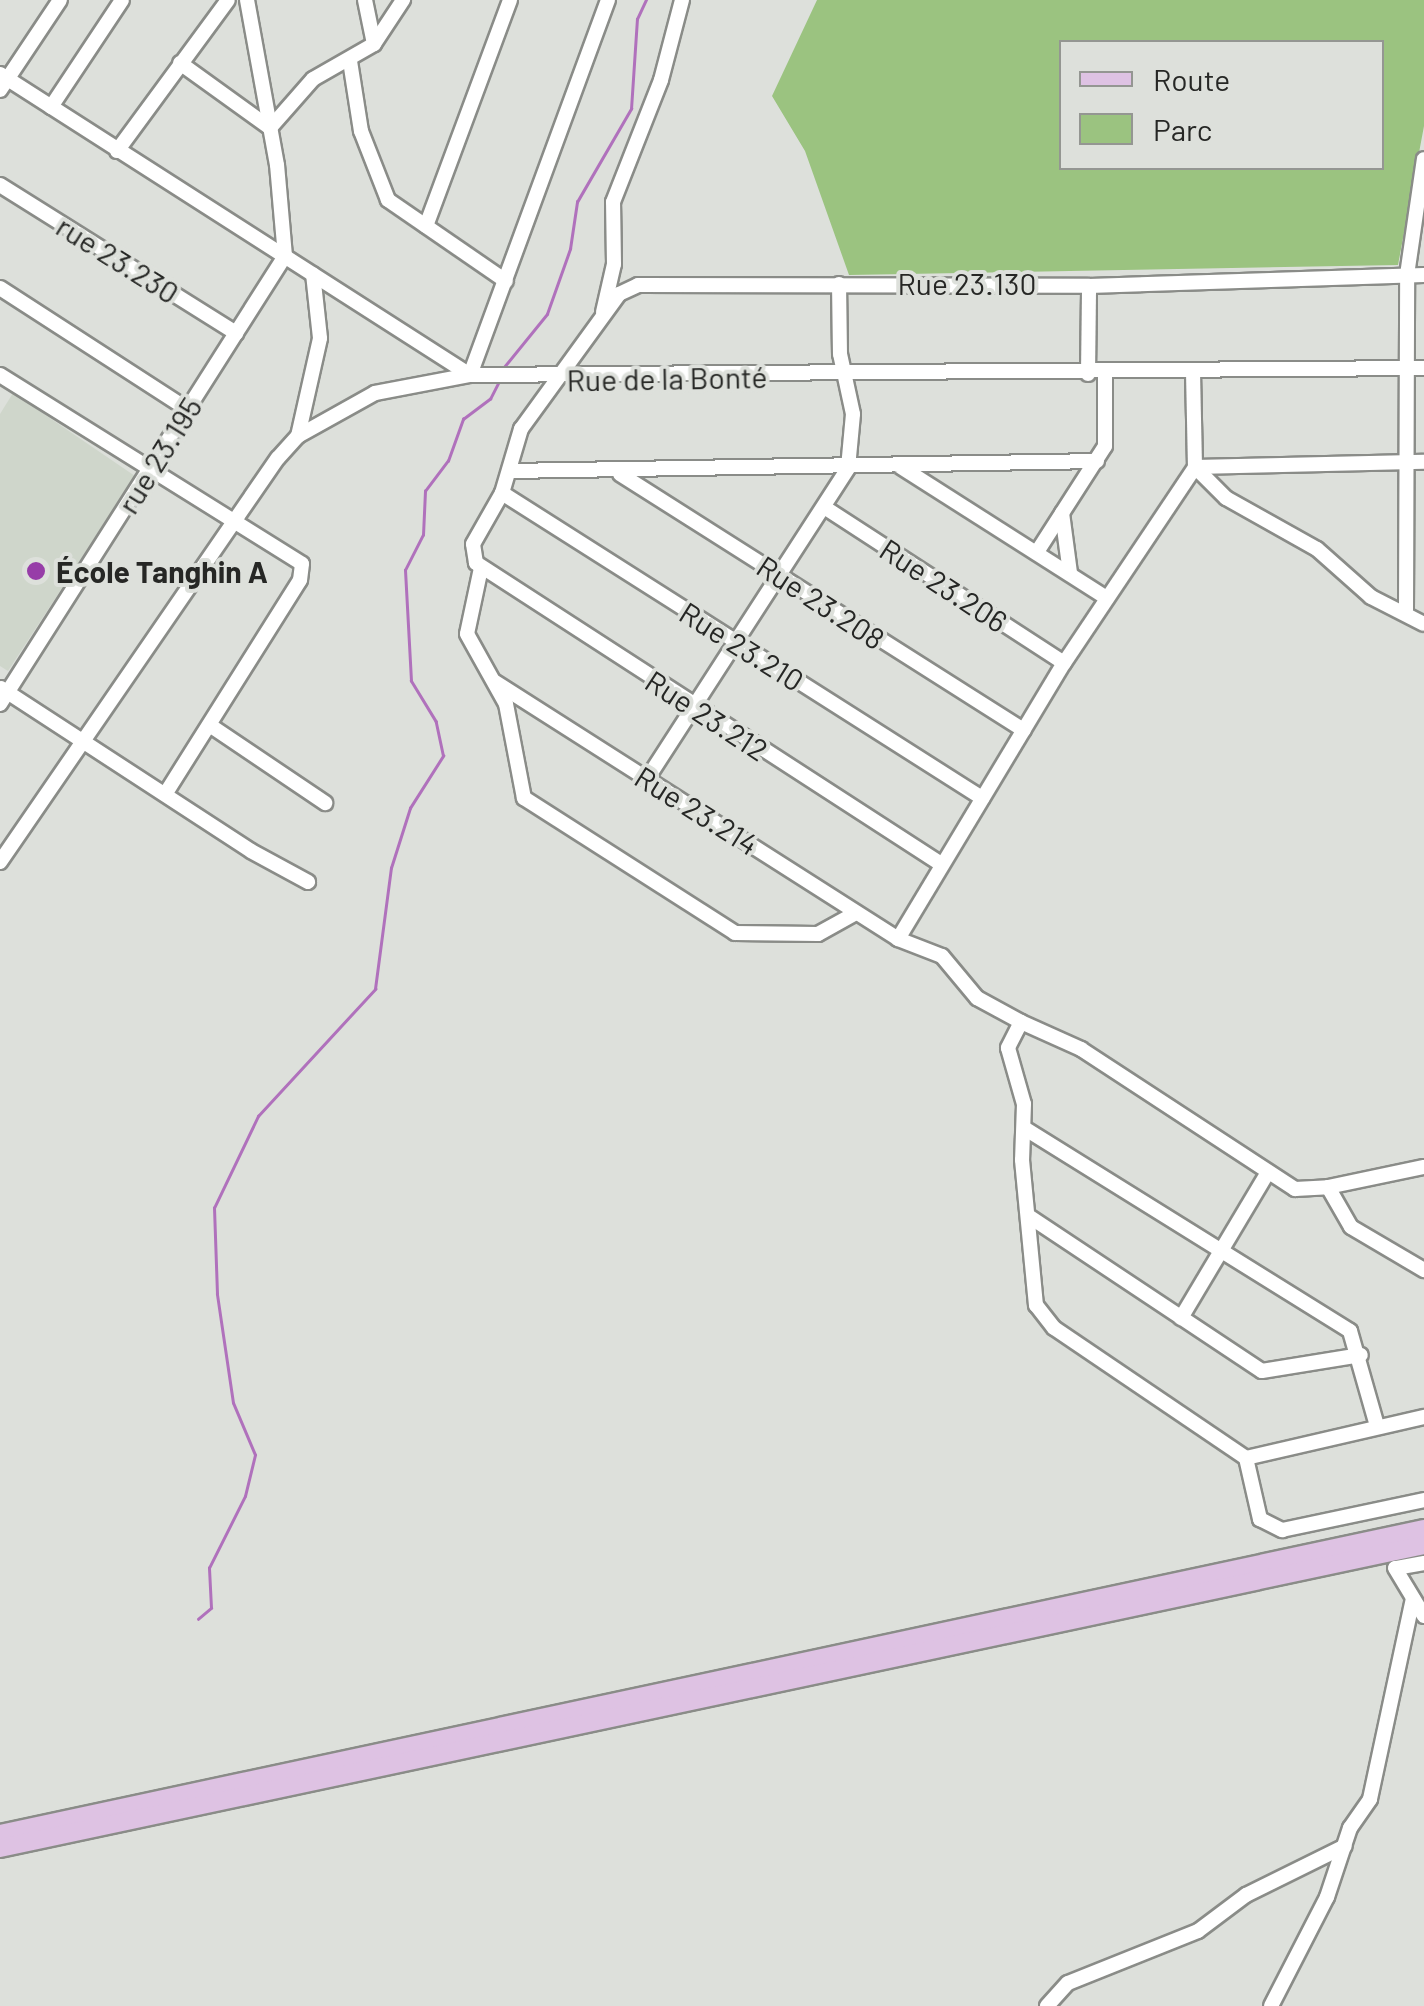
<!DOCTYPE html>
<html>
<head>
<meta charset="utf-8">
<style>
	body { margin:0 }
	#map { position:relative; width:1424px; height:2006px; overflow:hidden; background:#dde0db; font-family:Barlow,sans-serif }
	div>[style] { position:absolute }
	.built>* { inset:0; background:#cfd6cb }
	.green>* { inset:0; background:#9bc380 }
	.stream>* { height:2.5px; margin:-1.25px; padding:0 1.25px; transform-origin:1.25px; border-radius:1.25px; background:#b071bc }
	.roads { filter:drop-shadow(2px 0 #8a8c88) drop-shadow(-2px 0 #8a8c88) drop-shadow(0 2px #8a8c88) drop-shadow(0 -2px #8a8c88) }
	.minor>* { height:14px; margin:-7px; padding:0 7px; transform-origin:7px; border-radius:7px; background:#fff }
	.major>* { height:18px; margin:-9px; padding:0 9px; transform-origin:9px; border-radius:9px; background:#dec2e3 }
	.dots>* { width:28px; height:28px; translate:-50% -50%; box-sizing:border-box; border:5px solid #dde0db; border-radius:50% }
	span { translate:-50% -50%; white-space:nowrap; text-align:center; line-height:1.15; -webkit-text-stroke:8px #dde0db; paint-order:stroke }
	.street-label { font-size:30px; color:#262725 }
	.poi-label { font-size:30px; color:#262725; font-weight:700 }
	.left { translate:0 -50%; text-align:left }
	.legend { position:absolute; left:1059px; top:40px; width:325px; height:130px; box-sizing:border-box; background:#dde0db; border:2px solid #949692; margin:0; padding:12px 18px; list-style:none; font-size:30px; color:#262725 }
	.legend li { display:flex; align-items:center; gap:20px; height:50px }
	.legend b { width:50px; border:2px solid #949692 }
</style>
</head>
<body>
<div id="map">
	<div class="built">
		<div style="clip-path:polygon(13px 393px,135px 476px,8px 671px,0 666px,0 414px)"></div>
	</div>
	<div class="green">
		<div style="clip-path:polygon(evenodd,817px 0,1424px 0,1424px 126px,1398px 265px,849px 275px,805px 151px,772px 96px,817px 0,1062px 42px,1382px 42px,1382px 168px,1062px 168px,1062px 42px)"></div>
	</div>
	<div class="stream">
		<div style="left:504px;top:367px;width:68px;rotate:-50.9deg"></div>
		<div style="left:547px;top:314px;width:69px;rotate:-70.5deg"></div>
		<div style="left:570px;top:249px;width:48px;rotate:-81.5deg"></div>
		<div style="left:577px;top:202px;width:108px;rotate:-59.9deg"></div>
		<div style="left:631px;top:109px;width:90px;rotate:-86.2deg"></div>
		<div style="left:637px;top:19px;width:21px;rotate:-65deg"></div>
		<div style="left:198px;top:1619px;width:17px;rotate:-40deg"></div>
		<div style="left:211px;top:1608px;width:40px;rotate:-92.9deg"></div>
		<div style="left:209px;top:1568px;width:80px;rotate:-63.4deg"></div>
		<div style="left:245px;top:1496px;width:42px;rotate:-76.3deg"></div>
		<div style="left:255px;top:1455px;width:56px;rotate:-112.9deg"></div>
		<div style="left:233px;top:1403px;width:110px;rotate:-98.4deg"></div>
		<div style="left:217px;top:1294px;width:86px;rotate:-92deg"></div>
		<div style="left:214px;top:1208px;width:102px;rotate:-64.4deg"></div>
		<div style="left:258px;top:1116px;width:173px;rotate:-47.3deg"></div>
		<div style="left:375px;top:989px;width:122px;rotate:-82.5deg"></div>
		<div style="left:391px;top:868px;width:63px;rotate:-72.4deg"></div>
		<div style="left:410px;top:808px;width:62px;rotate:-57.6deg"></div>
		<div style="left:443px;top:756px;width:35px;rotate:-102deg"></div>
		<div style="left:436px;top:722px;width:48px;rotate:-121.4deg"></div>
		<div style="left:411px;top:681px;width:111px;rotate:-93.1deg"></div>
		<div style="left:405px;top:570px;width:39px;rotate:-63deg"></div>
		<div style="left:423px;top:535px;width:44px;rotate:-87.4deg"></div>
		<div style="left:425px;top:491px;width:38px;rotate:-53deg"></div>
		<div style="left:448px;top:461px;width:45px;rotate:-70.3deg"></div>
		<div style="left:463px;top:419px;width:34px;rotate:-37deg"></div>
		<div style="left:490px;top:399px;width:22px;rotate:-63deg"></div>
	</div>
	<div class="roads">
		<div class="minor">
			<div style="left:365px;top:0;width:45px;rotate:78.4deg"></div>
			<div style="left:350px;top:61px;width:71px;rotate:81.1deg"></div>
			<div style="left:361px;top:131px;width:74px;rotate:68.6deg"></div>
			<div style="left:388px;top:200px;width:143px;rotate:34.5deg"></div>
			<div style="left:180px;top:63px;width:111px;rotate:35.8deg"></div>
			<div style="left:270px;top:128px;width:65px;rotate:-48.7deg"></div>
			<div style="left:313px;top:79px;width:70px;rotate:-29.8deg"></div>
			<div style="left:374px;top:44px;width:53px;rotate:-56.6deg"></div>
			<div style="left:0;top:74px;width:558px;rotate:32.64deg"></div>
			<div style="left:0;top:90px;width:108px;rotate:-56.3deg"></div>
			<div style="left:51px;top:107px;width:128px;rotate:-56.4deg"></div>
			<div style="left:117px;top:151px;width:187px;rotate:-53.7deg"></div>
			<div style="left:0;top:185px;width:279px;rotate:32.1deg"></div>
			<div style="left:426px;top:226px;width:241px;rotate:-69.6deg"></div>
			<div style="left:0;top:288px;width:223px;rotate:32.9deg"></div>
			<div style="left:603px;top:312px;width:49px;rotate:-77.1deg"></div>
			<div style="left:614px;top:264px;width:62px;rotate:-90.9deg"></div>
			<div style="left:613px;top:202px;width:131px;rotate:-68.5deg"></div>
			<div style="left:661px;top:80px;width:83px;rotate:-75.3deg"></div>
			<div style="left:1088px;top:374px;width:88px;rotate:-89.3deg"></div>
			<div style="left:0;top:375px;width:356px;rotate:32deg"></div>
			<div style="left:302px;top:564px;width:16px;rotate:97deg"></div>
			<div style="left:300px;top:580px;width:249px;rotate:122.2deg"></div>
			<div style="left:470px;top:375px;width:400px;rotate:-69.8deg"></div>
			<div style="left:298px;top:436px;width:100px;rotate:-77.3deg"></div>
			<div style="left:320px;top:338px;width:64px;rotate:-96.2deg"></div>
			<div style="left:901px;top:467px;width:244px;rotate:32.5deg"></div>
			<div style="left:1195px;top:467px;width:44px;rotate:45deg"></div>
			<div style="left:1226px;top:498px;width:104px;rotate:29.3deg"></div>
			<div style="left:1317px;top:549px;width:72px;rotate:41.6deg"></div>
			<div style="left:1371px;top:597px;width:59px;rotate:27deg"></div>
			<div style="left:1195px;top:467px;width:229px;rotate:-1.3deg"></div>
			<div style="left:509px;top:471px;width:588px;rotate:-0.97deg"></div>
			<div style="left:620px;top:474px;width:478px;rotate:32.4deg"></div>
			<div style="left:502px;top:493px;width:569px;rotate:32.43deg"></div>
			<div style="left:824px;top:507px;width:286px;rotate:33deg"></div>
			<div style="left:1062px;top:513px;width:61px;rotate:82.4deg"></div>
			<div style="left:1037px;top:552px;width:126px;rotate:-57.3deg"></div>
			<div style="left:1105px;top:446px;width:73px;rotate:-90deg"></div>
			<div style="left:481px;top:568px;width:67px;rotate:102deg"></div>
			<div style="left:467px;top:634px;width:80px;rotate:60.9deg"></div>
			<div style="left:506px;top:704px;width:96px;rotate:79.2deg"></div>
			<div style="left:524px;top:798px;width:250px;rotate:32.6deg"></div>
			<div style="left:735px;top:933px;width:83px;rotate:0.7deg"></div>
			<div style="left:818px;top:934px;width:43px;rotate:-28.9deg"></div>
			<div style="left:1406px;top:610px;width:335px;rotate:-89.8deg"></div>
			<div style="left:1407px;top:275px;width:117px;rotate:-81.7deg"></div>
			<div style="left:495px;top:682px;width:478px;rotate:32.5deg"></div>
			<div style="left:898px;top:939px;width:47px;rotate:21.1deg"></div>
			<div style="left:942px;top:956px;width:55px;rotate:50.2deg"></div>
			<div style="left:977px;top:998px;width:50px;rotate:28.6deg"></div>
			<div style="left:1021px;top:1022px;width:29px;rotate:117deg"></div>
			<div style="left:1008px;top:1048px;width:58px;rotate:74.1deg"></div>
			<div style="left:1024px;top:1104px;width:56px;rotate:92deg"></div>
			<div style="left:1022px;top:1160px;width:146px;rotate:84.5deg"></div>
			<div style="left:1036px;top:1305px;width:29px;rotate:52deg"></div>
			<div style="left:1054px;top:1328px;width:232px;rotate:34.1deg"></div>
			<div style="left:1246px;top:1458px;width:63px;rotate:77.1deg"></div>
			<div style="left:1260px;top:1519px;width:25px;rotate:27deg"></div>
			<div style="left:1282px;top:1530px;width:145px;rotate:-11.9deg"></div>
			<div style="left:1px;top:688px;width:298px;rotate:33.1deg"></div>
			<div style="left:251px;top:851px;width:65px;rotate:28.5deg"></div>
			<div style="left:0;top:704px;width:531px;rotate:-57.54deg"></div>
			<div style="left:285px;top:256px;width:91px;rotate:-95deg"></div>
			<div style="left:277px;top:165px;width:168px;rotate:-100.3deg"></div>
			<div style="left:211px;top:726px;width:138px;rotate:34deg"></div>
			<div style="left:647px;top:779px;width:370px;rotate:-57.1deg"></div>
			<div style="left:848px;top:468px;width:54px;rotate:-84.7deg"></div>
			<div style="left:853px;top:414px;width:61px;rotate:-102.2deg"></div>
			<div style="left:840px;top:354px;width:70px;rotate:-90.8deg"></div>
			<div style="left:0;top:862px;width:490px;rotate:-55.5deg"></div>
			<div style="left:278px;top:458px;width:30px;rotate:-48deg"></div>
			<div style="left:298px;top:436px;width:88px;rotate:-29.2deg"></div>
			<div style="left:375px;top:393px;width:97px;rotate:-10.7deg"></div>
			<div style="left:470px;top:375px;width:954px;rotate:-0.42deg"></div>
			<div style="left:941px;top:864px;width:554px;rotate:-147.08deg"></div>
			<div style="left:476px;top:563px;width:19px;rotate:-99deg"></div>
			<div style="left:473px;top:544px;width:59px;rotate:-60.4deg"></div>
			<div style="left:502px;top:493px;width:67px;rotate:-73.5deg"></div>
			<div style="left:521px;top:429px;width:167px;rotate:-54deg"></div>
			<div style="left:619px;top:294px;width:21px;rotate:-25deg"></div>
			<div style="left:638px;top:285px;width:451px;rotate:0.1deg"></div>
			<div style="left:1089px;top:286px;width:335px;rotate:-1.9deg"></div>
			<div style="left:898px;top:939px;width:322px;rotate:-59deg"></div>
			<div style="left:1064px;top:663px;width:236px;rotate:-56.2deg"></div>
			<div style="left:1195px;top:467px;width:96px;rotate:-91.2deg"></div>
			<div style="left:1021px;top:1022px;width:66px;rotate:24.2deg"></div>
			<div style="left:1081px;top:1049px;width:256px;rotate:33.2deg"></div>
			<div style="left:1295px;top:1189px;width:33px;rotate:-3deg"></div>
			<div style="left:1328px;top:1187px;width:46px;rotate:60.1deg"></div>
			<div style="left:1351px;top:1227px;width:85px;rotate:30.5deg"></div>
			<div style="left:1024px;top:1128px;width:384px;rotate:31.9deg"></div>
			<div style="left:1350px;top:1331px;width:99px;rotate:74.1deg"></div>
			<div style="left:1328px;top:1187px;width:98px;rotate:-11.8deg"></div>
			<div style="left:1030px;top:1217px;width:278px;rotate:33.6deg"></div>
			<div style="left:1262px;top:1371px;width:100px;rotate:-9.2deg"></div>
			<div style="left:1181px;top:1318px;width:170px;rotate:-59.2deg"></div>
			<div style="left:1246px;top:1458px;width:183px;rotate:-13deg"></div>
			<div style="left:1424px;top:1563px;width:29px;rotate:170deg"></div>
			<div style="left:1395px;top:1568px;width:56px;rotate:58.9deg"></div>
			<div style="left:1047px;top:2006px;width:31px;rotate:-48deg"></div>
			<div style="left:1068px;top:1983px;width:140px;rotate:-21.8deg"></div>
			<div style="left:1198px;top:1931px;width:60px;rotate:-36.9deg"></div>
			<div style="left:1246px;top:1895px;width:110px;rotate:-26.3deg"></div>
			<div style="left:1271px;top:2006px;width:123px;rotate:-62.8deg"></div>
			<div style="left:1327px;top:1897px;width:73px;rotate:-71.6deg"></div>
			<div style="left:1350px;top:1828px;width:35px;rotate:-55deg"></div>
			<div style="left:1370px;top:1799px;width:205px;rotate:-77.9deg"></div>
		</div>
		<div class="major">
			<div style="left:0;top:1834px;width:1456px;rotate:-12.09deg"></div>
			<div style="left:0;top:1848px;width:1456px;rotate:-12.01deg"></div>
		</div>
	</div>
	<div class="dots">
		<div style="left:36px;top:571px;background:#973da8"></div>
	</div>
	<div class="street-label">
		<span style="left:118px;top:259px;rotate:32deg">rue 23.230</span>
		<span style="left:967px;top:283px">Rue 23.130</span>
		<span style="left:667px;top:378px;rotate:-1deg">Rue de la Bonté</span>
		<span style="left:159px;top:455px;rotate:-58deg">rue 23.195</span>
		<span style="left:944px;top:585px;rotate:33deg">Rue 23.206</span>
		<span style="left:821px;top:602px;rotate:33deg">Rue 23.208</span>
		<span style="left:742px;top:646px;rotate:32deg">Rue 23.210</span>
		<span style="left:707px;top:715px;rotate:33deg">Rue 23.212</span>
		<span style="left:697px;top:810px;rotate:32deg">Rue 23.214</span>
	</div>
	<div class="poi-label">
		<span class="left" style="left:56px;top:571px">École Tanghin A</span>
	</div>
	<ul class="legend">
	<li><b style="height:12px;background:#dec2e3"></b>Route</li>
	<li><b style="height:28px;background:#9bc380"></b>Parc</li>
	</ul>
</div>
</body>
</html>
